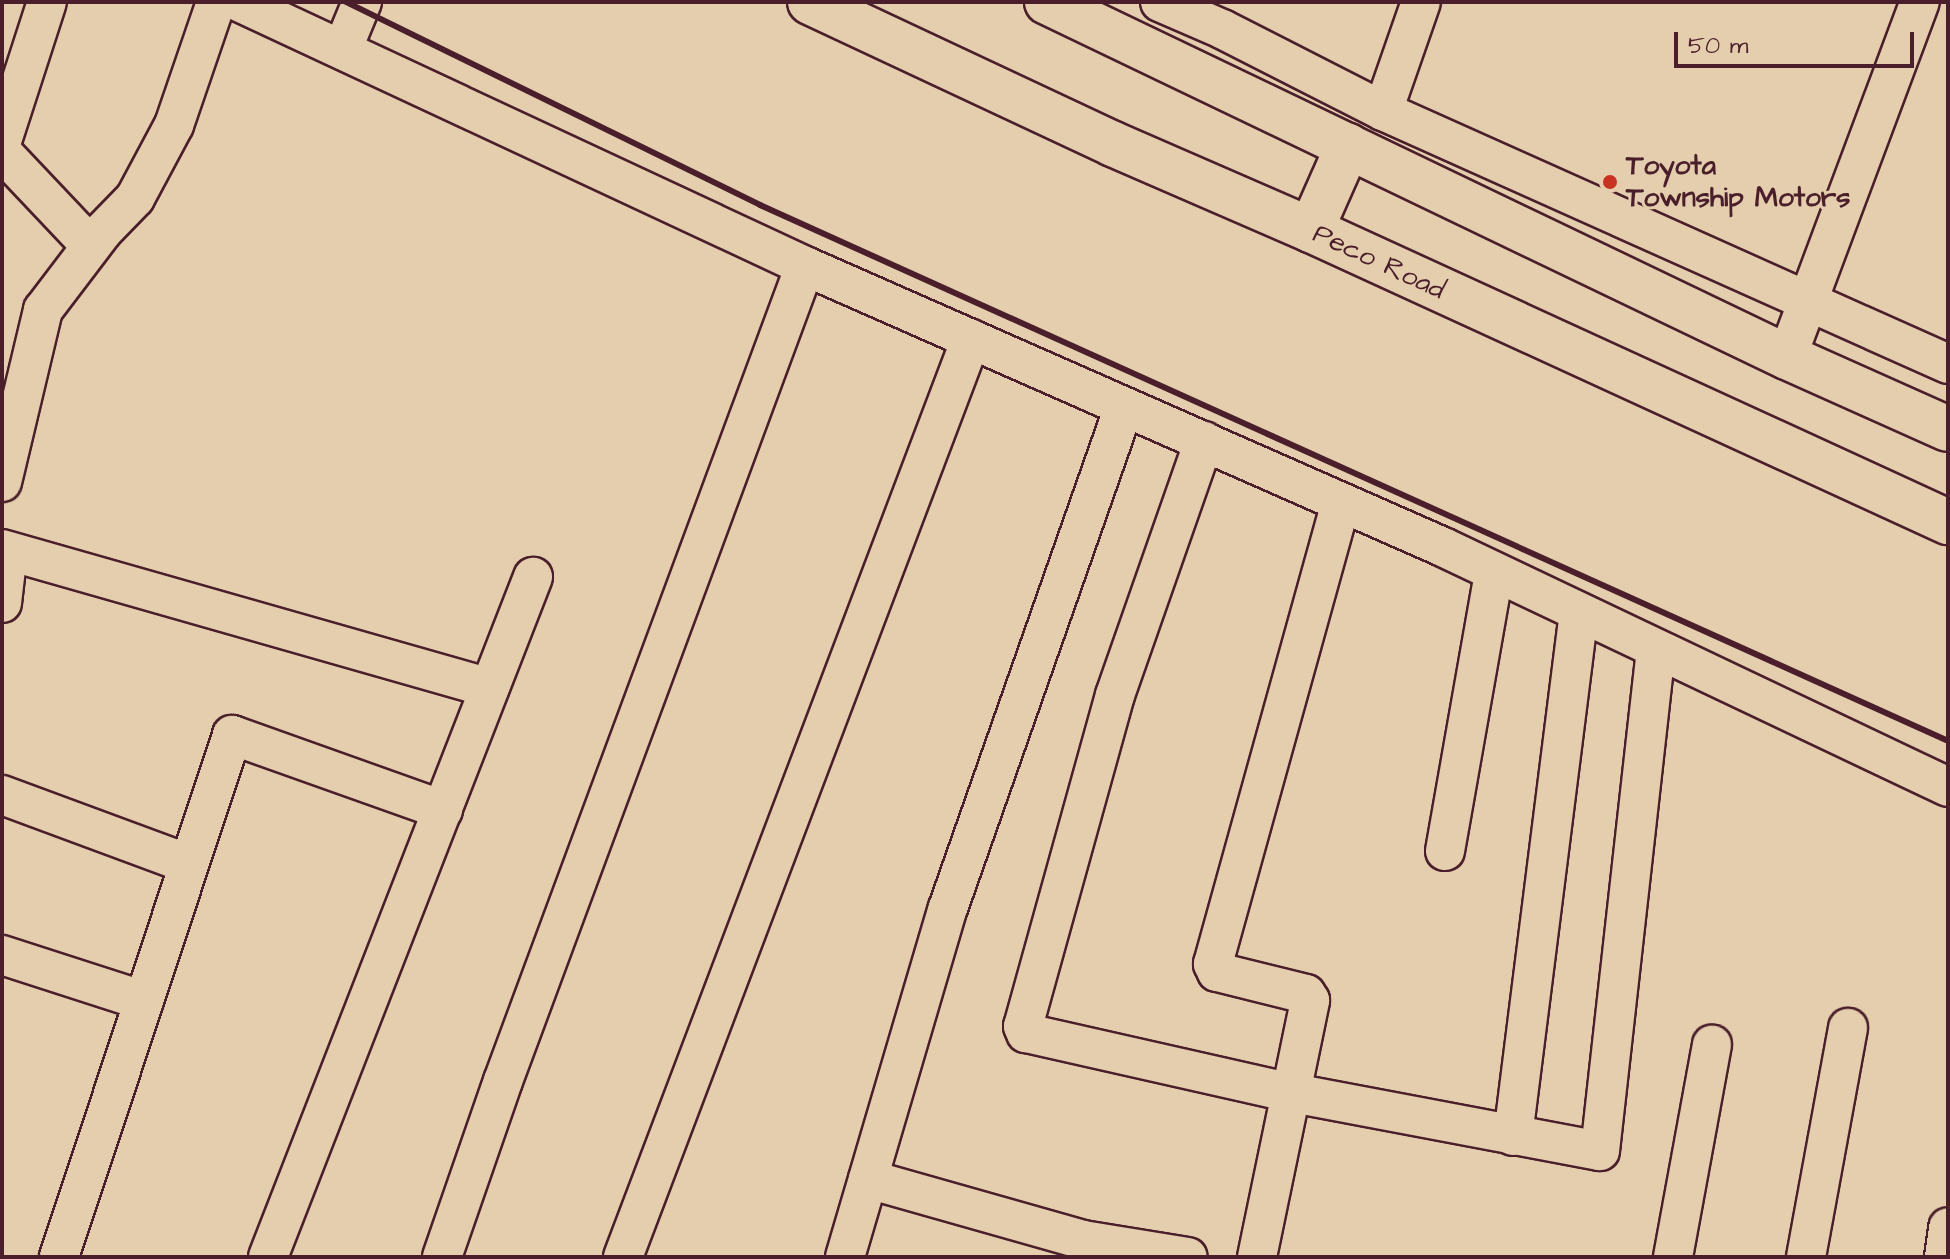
<!DOCTYPE html>
<html>
<head>
<meta charset="utf-8">
<style>
	body { margin:0 }
	#map { position:relative; width:1950px; height:1259px; overflow:hidden; background:#e4cead; font-family:"Architects Daughter",sans-serif }
	div>[style] { position:absolute }
	.roads { filter:drop-shadow(2px 0 #4a1f2b) drop-shadow(-2px 0 #4a1f2b) drop-shadow(0 2px #4a1f2b) drop-shadow(0 -2px #4a1f2b) }
	.minor>* { height:38px; margin:-19px; padding:0 19px; transform-origin:19px; border-radius:19px; background:#e4cead }
	.major>* { height:44px; margin:-22px; padding:0 22px; transform-origin:22px; border-radius:22px; background:#e4cead }
	.rail>* { height:6px; margin:-3px; padding:0 3px; transform-origin:3px; border-radius:3px; background:#4a1f2b }
	.dots>* { width:22px; height:22px; translate:-50% -50%; box-sizing:border-box; border:4px solid #e4cead; border-radius:50% }
	span { translate:-50% -50%; white-space:nowrap; text-align:center; line-height:1.15; -webkit-text-stroke:6px #e4cead; paint-order:stroke }
	.poi-label { font-size:28px; color:#4a1f2b; font-weight:700 }
	.left { translate:0 -50%; text-align:left }
	.street-label { font-size:28px; color:#4a1f2b }
	.frame { position:absolute; inset:0; border:4px solid #4a1f2b; pointer-events:none }
	.scale { position:absolute; left:1674px; top:32px; width:240px; height:36px; box-sizing:border-box; border:4px solid #4a1f2b; border-top:0; padding-left:10px; font-size:24px; line-height:28px; white-space:nowrap; color:#4a1f2b; -webkit-text-stroke:6px #e4cead; paint-order:stroke }
</style>
</head>
<body>
<div id="map">
	<div class="roads">
		<div class="minor">
			<div style="left:239px;top:2px;width:625px;rotate:25.01deg"></div>
			<div style="left:805px;top:266px;width:697px;rotate:23.77deg"></div>
			<div style="left:1443px;top:547px;width:559px;rotate:25.42deg"></div>
			<div style="left:1160px;top:2px;width:68px;rotate:23.5deg"></div>
			<div style="left:1222px;top:29px;width:181px;rotate:27deg"></div>
			<div style="left:1383px;top:111px;width:619px;rotate:24.12deg"></div>
			<div style="left:343px;top:48px;width:50px;rotate:-67.6deg"></div>
			<div style="left:1383px;top:111px;width:115px;rotate:-70.8deg"></div>
			<div style="left:2px;top:141px;width:146px;rotate:-72.1deg"></div>
			<div style="left:2px;top:152px;width:129px;rotate:46.6deg"></div>
			<div style="left:1787px;top:357px;width:379px;rotate:-69.5deg"></div>
			<div style="left:1204px;top:441px;width:269px;rotate:109.3deg"></div>
			<div style="left:1115px;top:695px;width:344px;rotate:105.5deg"></div>
			<div style="left:1023px;top:1026px;width:8px;rotate:67deg"></div>
			<div style="left:1026px;top:1033px;width:274px;rotate:12.7deg"></div>
			<div style="left:1293px;top:1093px;width:312px;rotate:10.7deg"></div>
			<div style="left:1600px;top:1151px;width:505px;rotate:-83.63deg"></div>
			<div style="left:2px;top:482px;width:177px;rotate:-76.6deg"></div>
			<div style="left:43px;top:310px;width:99px;rotate:-52.8deg"></div>
			<div style="left:103px;top:231px;width:46px;rotate:-45.9deg"></div>
			<div style="left:135px;top:198px;width:83px;rotate:-61.9deg"></div>
			<div style="left:174px;top:125px;width:130px;rotate:-71.1deg"></div>
			<div style="left:2px;top:549px;width:507px;rotate:15.9deg"></div>
			<div style="left:2px;top:603px;width:52px;rotate:-83.4deg"></div>
			<div style="left:2px;top:795px;width:199px;rotate:20.3deg"></div>
			<div style="left:1445px;top:851px;width:283px;rotate:-80deg"></div>
			<div style="left:2px;top:955px;width:149px;rotate:17.9deg"></div>
			<div style="left:1513px;top:1136px;width:528px;rotate:-82.82deg"></div>
			<div style="left:868px;top:1179px;width:223px;rotate:15.8deg"></div>
			<div style="left:1083px;top:1240px;width:106px;rotate:9.2deg"></div>
			<div style="left:59px;top:1257px;width:550px;rotate:-71.66deg"></div>
			<div style="left:232px;top:735px;width:224px;rotate:19.6deg"></div>
			<div style="left:268px;top:1257px;width:730px;rotate:-68.71deg"></div>
			<div style="left:442px;top:1257px;width:186px;rotate:-70.9deg"></div>
			<div style="left:503px;top:1081px;width:869px;rotate:-69.67deg"></div>
			<div style="left:623px;top:1257px;width:982px;rotate:-69.24deg"></div>
			<div style="left:845px;top:1257px;width:364px;rotate:-73.6deg"></div>
			<div style="left:948px;top:908px;width:531px;rotate:-70.64deg"></div>
			<div style="left:1257px;top:1257px;width:262px;rotate:-78.3deg"></div>
			<div style="left:1310px;top:1000px;width:7px;rotate:-124deg"></div>
			<div style="left:1306px;top:994px;width:92px;rotate:-166.1deg"></div>
			<div style="left:1217px;top:972px;width:9px;rotate:-117deg"></div>
			<div style="left:1213px;top:964px;width:479px;rotate:-74.5deg"></div>
			<div style="left:1673px;top:1257px;width:216px;rotate:-79.6deg"></div>
			<div style="left:1806px;top:1257px;width:233px;rotate:-79.6deg"></div>
			<div style="left:1944px;top:1257px;width:30px;rotate:-82deg"></div>
		</div>
		<div class="major">
			<div style="left:810px;top:2px;width:335px;rotate:25.1deg"></div>
			<div style="left:1113px;top:144px;width:216px;rotate:23.5deg"></div>
			<div style="left:1311px;top:230px;width:701px;rotate:24.63deg"></div>
			<div style="left:1047px;top:2px;width:821px;rotate:25.63deg"></div>
			<div style="left:1787px;top:357px;width:176px;rotate:24.1deg"></div>
			<div style="left:1311px;top:230px;width:92px;rotate:-66.2deg"></div>
		</div>
	</div>
	<div class="rail">
		<div style="left:346px;top:2px;width:461px;rotate:26.1deg"></div>
		<div style="left:760px;top:205px;width:1303px;rotate:24.28deg"></div>
	</div>
	<div class="dots">
		<div style="left:1610px;top:182px;background:#c8321e"></div>
	</div>
	<div class="poi-label">
		<span class="left" style="left:1626px;top:182px">Toyota<br>Township Motors</span>
	</div>
	<div class="street-label">
		<span style="left:1379px;top:262px;rotate:25deg">Peco Road</span>
	</div>
	<div class="frame"></div>
	<div class="scale">50 m</div>
</div>
</body>
</html>
